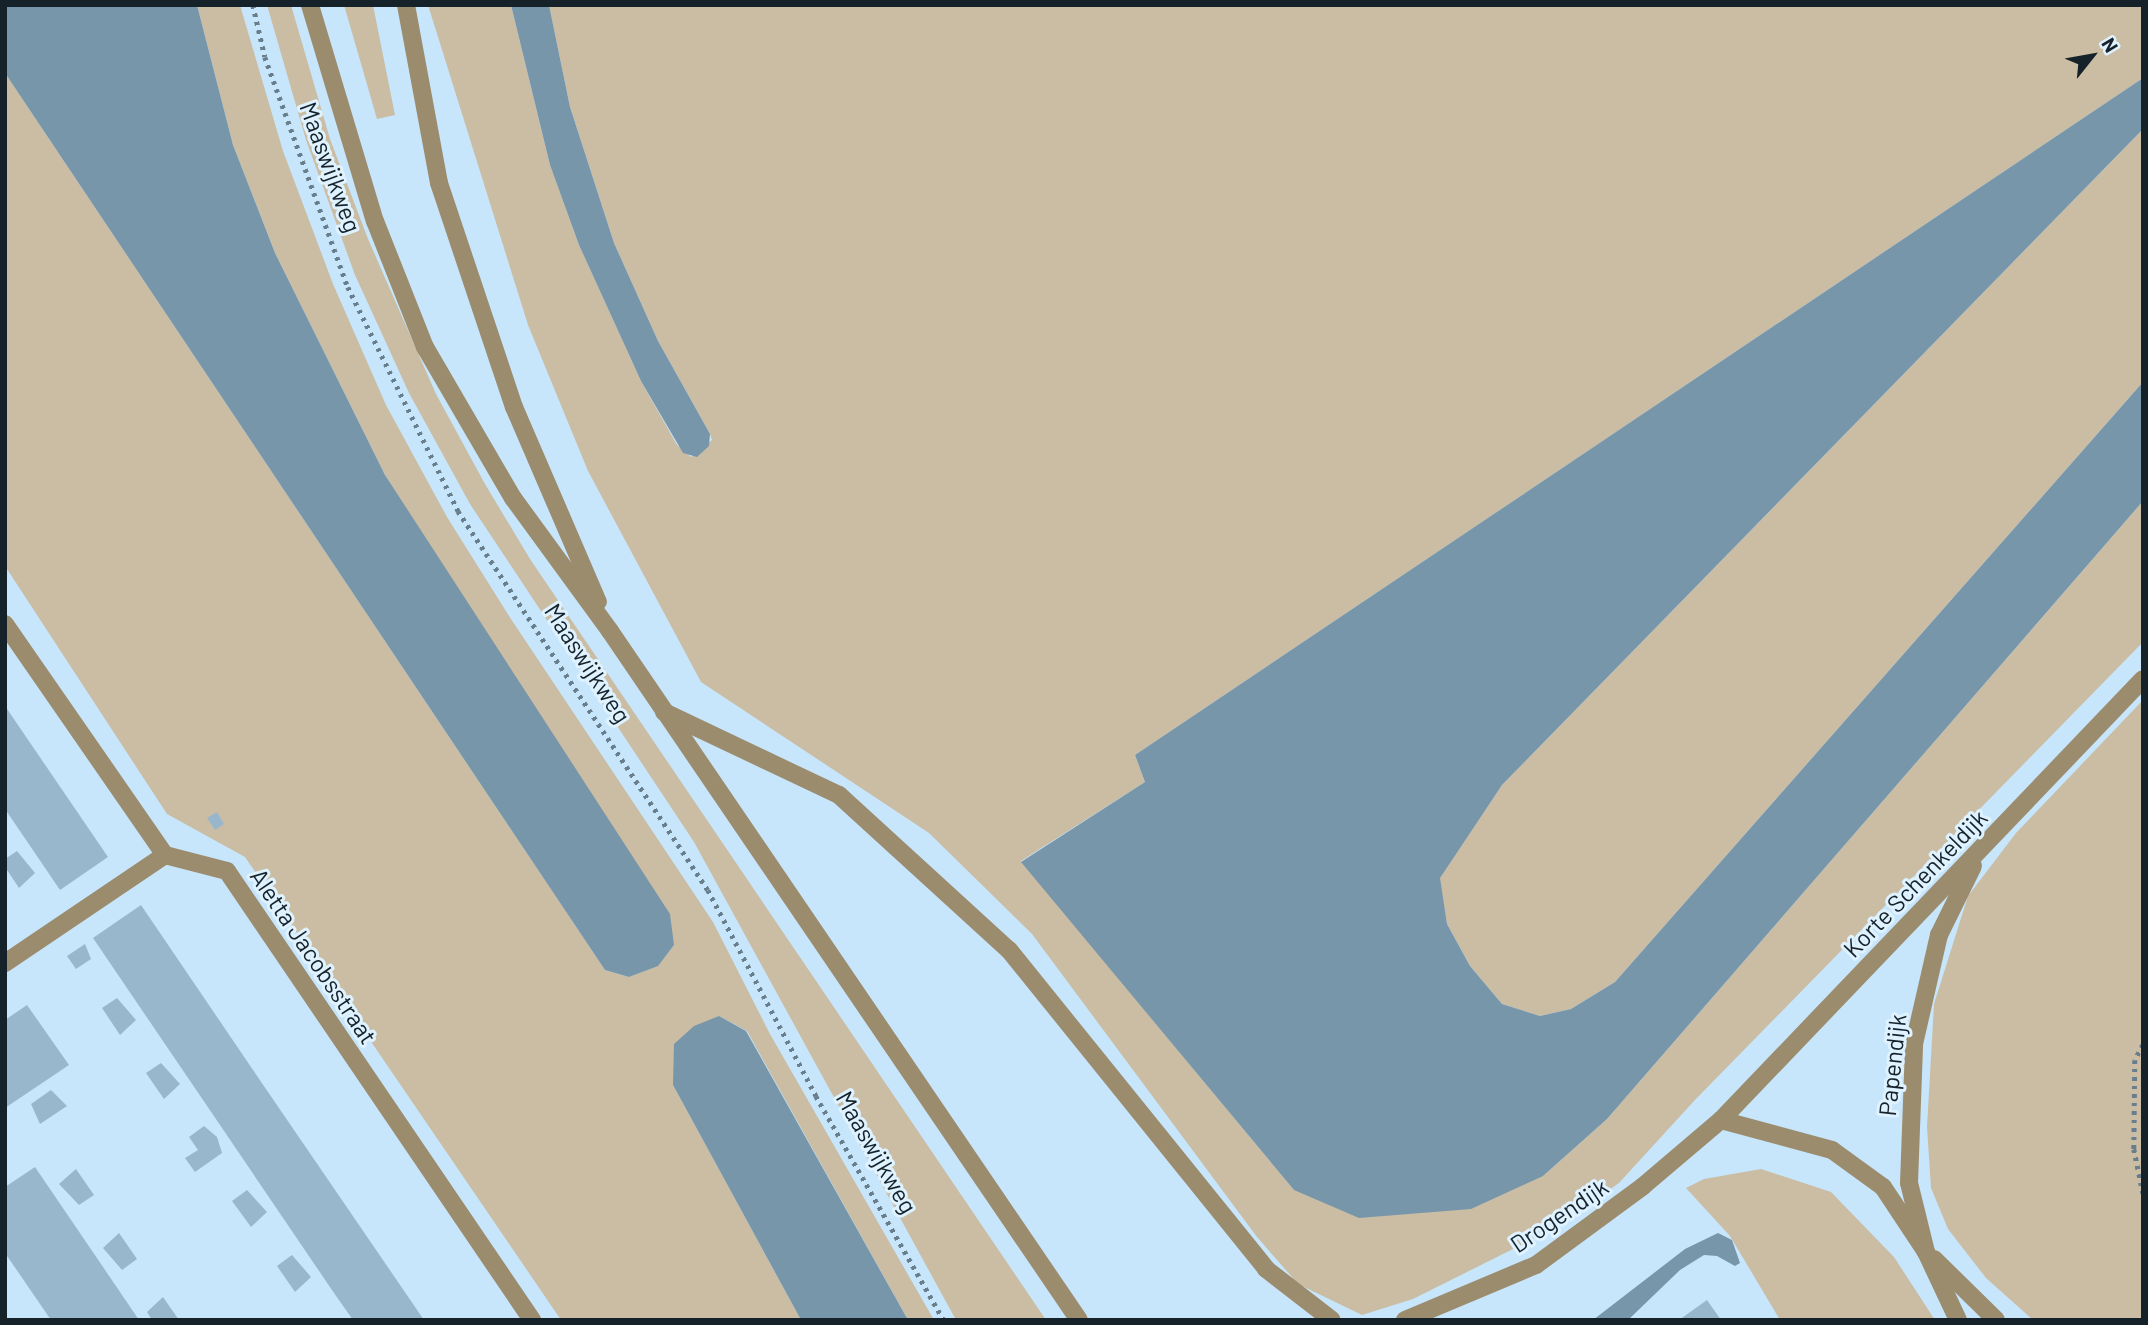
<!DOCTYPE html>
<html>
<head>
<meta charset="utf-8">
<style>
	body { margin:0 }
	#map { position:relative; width:2148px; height:1325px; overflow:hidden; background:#c7e6fc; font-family:Barlow,sans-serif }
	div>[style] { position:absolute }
	.green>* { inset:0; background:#cabda4 }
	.water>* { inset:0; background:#7896aa }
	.building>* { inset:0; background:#99b7cc }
	.path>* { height:4.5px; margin-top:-2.25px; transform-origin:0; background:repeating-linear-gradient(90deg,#697e8c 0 3.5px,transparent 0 8.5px) }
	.minor>* { height:18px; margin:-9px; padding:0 9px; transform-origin:9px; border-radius:9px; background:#9c8c6e }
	span { translate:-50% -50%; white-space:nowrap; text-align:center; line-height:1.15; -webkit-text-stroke:6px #dff2ff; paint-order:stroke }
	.street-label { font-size:24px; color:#16222a }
	.frame { position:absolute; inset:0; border:7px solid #16222a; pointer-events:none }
	.north { position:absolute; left:2057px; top:21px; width:70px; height:70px; -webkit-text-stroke:5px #dff2ff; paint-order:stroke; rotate:59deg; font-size:19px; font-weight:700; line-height:28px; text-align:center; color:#16222a }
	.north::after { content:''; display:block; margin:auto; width:24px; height:32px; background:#16222a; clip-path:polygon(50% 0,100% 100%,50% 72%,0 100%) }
</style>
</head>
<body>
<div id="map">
	<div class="green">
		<div style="clip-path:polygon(197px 5px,240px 5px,283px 151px,333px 284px,386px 405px,447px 517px,511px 619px,713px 922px,770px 1034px,934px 1320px,908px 1320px,747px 1031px,719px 1016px,673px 1085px,801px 1320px,561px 1320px,245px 857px,167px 814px,5px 566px,5px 73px,605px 970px,629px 977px,657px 966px,674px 945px,385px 475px,275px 253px,233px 145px)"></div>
		<div style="clip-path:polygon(267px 5px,291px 5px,330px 139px,368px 239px,436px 394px,485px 484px,530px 559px,1046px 1320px,956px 1320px,694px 842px,470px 504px,409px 393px,355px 275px,306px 140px)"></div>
		<div style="clip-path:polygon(344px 5px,373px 5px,395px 115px,377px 119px)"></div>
		<div style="clip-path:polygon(428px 5px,511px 5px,550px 165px,579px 245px,641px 381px,677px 445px,691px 457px,712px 440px,710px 434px,658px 341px,614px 243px,570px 107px,549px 5px,2143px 5px,2143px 78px,1135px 755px,1145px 782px,1021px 861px,1294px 1190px,1543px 1176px,1607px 1119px,2143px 501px,2143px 642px,1694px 1101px,1619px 1183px,1559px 1226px,1413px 1299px,1362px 1315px,1298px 1284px,1257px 1237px,1032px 934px,929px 833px,701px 682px,588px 471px,528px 325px)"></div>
		<div style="clip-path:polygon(2143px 129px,2143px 382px,1615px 982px,1571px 1009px,1540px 1016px,1502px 1004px,1470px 966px,1447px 924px,1439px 878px,1502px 785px)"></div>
		<div style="clip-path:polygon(2143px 700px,2143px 1320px,2033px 1320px,1986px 1278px,1948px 1229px,1931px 1188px,1927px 1127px,1934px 1004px,1968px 896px,2016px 833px)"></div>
		<div style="clip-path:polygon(1761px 1169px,1831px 1192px,1894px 1257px,1935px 1320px,1780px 1320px,1730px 1236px,1686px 1188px,1704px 1179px)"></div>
	</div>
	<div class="water">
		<div style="clip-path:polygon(5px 5px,197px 5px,233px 145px,275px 253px,385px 475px,670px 914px,674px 945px,658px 966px,629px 977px,605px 970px,5px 73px)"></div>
		<div style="clip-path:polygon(511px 5px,549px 5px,570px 107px,614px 243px,658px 341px,710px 434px,709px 446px,697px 457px,683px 453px,641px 381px,579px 245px,550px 165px)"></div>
		<div style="clip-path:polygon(2143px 78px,2143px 129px,1502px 785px,1440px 878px,1447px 924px,1470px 966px,1502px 1004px,1540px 1016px,1571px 1009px,1615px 982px,2143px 382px,2143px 501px,1607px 1119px,1543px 1176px,1471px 1209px,1359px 1218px,1294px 1190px,1021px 862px,1145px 782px,1135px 755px)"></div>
		<div style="clip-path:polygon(719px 1016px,746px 1031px,908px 1320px,801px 1320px,673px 1085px,674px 1044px,694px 1026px)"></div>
		<div style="clip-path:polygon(1718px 1233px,1732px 1240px,1740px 1263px,1735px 1266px,1717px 1256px,1704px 1255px,1680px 1270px,1628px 1320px,1593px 1320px,1685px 1249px)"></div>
	</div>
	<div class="building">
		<div style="clip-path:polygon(5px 706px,108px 857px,60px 890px,5px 809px)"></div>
		<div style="clip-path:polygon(217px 812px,224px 824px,215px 830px,207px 818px)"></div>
		<div style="clip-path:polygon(17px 851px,35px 873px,19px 888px,5px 867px,5px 859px)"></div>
		<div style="clip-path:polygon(141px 905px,251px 1067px,424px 1320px,353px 1320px,334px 1293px,93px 938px)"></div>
		<div style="clip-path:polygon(85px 944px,91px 959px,76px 969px,67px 956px)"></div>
		<div style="clip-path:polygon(117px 998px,136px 1020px,120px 1035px,102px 1008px)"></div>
		<div style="clip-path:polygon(27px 1005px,69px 1065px,5px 1108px,5px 1020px)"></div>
		<div style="clip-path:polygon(161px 1063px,180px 1084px,164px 1099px,146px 1073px)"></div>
		<div style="clip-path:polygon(51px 1090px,67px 1106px,40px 1124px,31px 1104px)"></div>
		<div style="clip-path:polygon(204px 1126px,217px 1137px,222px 1153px,195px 1172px,185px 1158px,198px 1150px,189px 1137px)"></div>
		<div style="clip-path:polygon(35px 1167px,101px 1264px,139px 1320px,51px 1320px,5px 1253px,5px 1187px)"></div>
		<div style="clip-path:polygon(76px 1169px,94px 1195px,79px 1205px,59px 1184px)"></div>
		<div style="clip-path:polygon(247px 1190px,267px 1212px,251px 1227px,232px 1201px)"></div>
		<div style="clip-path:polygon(119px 1233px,137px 1259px,122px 1270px,103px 1248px)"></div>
		<div style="clip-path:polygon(292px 1255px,311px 1277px,295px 1292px,277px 1266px)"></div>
		<div style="clip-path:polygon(163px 1297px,172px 1310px,179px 1320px,152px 1320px,147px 1312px)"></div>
		<div style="clip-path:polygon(1707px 1300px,1721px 1320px,1679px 1320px)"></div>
	</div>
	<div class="path">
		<div style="left:253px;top:5px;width:53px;rotate:77deg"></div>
		<div style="left:265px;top:57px;width:245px;rotate:70.2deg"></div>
		<div style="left:348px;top:287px;width:250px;rotate:63.8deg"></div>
		<div style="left:458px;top:511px;width:454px;rotate:56.6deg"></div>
		<div style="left:708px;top:890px;width:233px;rotate:62.3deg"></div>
		<div style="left:816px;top:1096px;width:258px;rotate:60.3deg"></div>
		<div style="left:2143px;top:1045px;width:17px;rotate:118deg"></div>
		<div style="left:2135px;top:1060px;width:89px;rotate:90.6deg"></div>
		<div style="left:2134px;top:1149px;width:45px;rotate:78.4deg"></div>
	</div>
	<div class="minor">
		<div style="left:310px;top:5px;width:226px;rotate:73.3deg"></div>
		<div style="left:375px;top:221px;width:136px;rotate:68.4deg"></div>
		<div style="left:425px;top:347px;width:175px;rotate:59.8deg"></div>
		<div style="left:513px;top:498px;width:165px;rotate:53.9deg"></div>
		<div style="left:610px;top:631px;width:833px;rotate:55.76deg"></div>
		<div style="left:406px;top:5px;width:181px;rotate:79.5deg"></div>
		<div style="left:439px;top:183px;width:236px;rotate:71.5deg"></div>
		<div style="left:514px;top:407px;width:212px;rotate:66.7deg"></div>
		<div style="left:5px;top:624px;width:281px;rotate:55.3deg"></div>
		<div style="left:165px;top:855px;width:64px;rotate:14.5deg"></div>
		<div style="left:227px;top:871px;width:543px;rotate:55.81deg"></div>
		<div style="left:664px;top:712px;width:194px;rotate:25.4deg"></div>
		<div style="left:839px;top:795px;width:230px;rotate:42.4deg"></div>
		<div style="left:1009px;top:950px;width:410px;rotate:51.1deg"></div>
		<div style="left:1266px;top:1269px;width:83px;rotate:37.7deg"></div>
		<div style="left:5px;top:963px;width:193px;rotate:-34deg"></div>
		<div style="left:1721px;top:1120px;width:115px;rotate:15.1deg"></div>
		<div style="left:1832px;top:1150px;width:63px;rotate:36deg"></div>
		<div style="left:1883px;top:1187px;width:78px;rotate:56.5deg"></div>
		<div style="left:1926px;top:1252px;width:75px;rotate:64.8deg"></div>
		<div style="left:1926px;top:1252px;width:71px;rotate:-103.8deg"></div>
		<div style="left:1909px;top:1183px;width:139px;rotate:-87.9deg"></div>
		<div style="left:1914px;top:1044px;width:112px;rotate:-77.1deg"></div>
		<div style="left:1939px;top:935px;width:77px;rotate:-63.8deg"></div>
		<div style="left:1934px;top:1259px;width:87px;rotate:44.5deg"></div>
		<div style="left:1405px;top:1320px;width:142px;rotate:-22.8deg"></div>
		<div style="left:1536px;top:1265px;width:132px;rotate:-36.3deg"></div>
		<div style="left:1642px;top:1187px;width:104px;rotate:-40.3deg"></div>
		<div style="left:1721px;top:1120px;width:610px;rotate:-46.26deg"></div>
	</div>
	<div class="street-label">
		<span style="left:331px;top:167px;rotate:70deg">Maaswijkweg</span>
		<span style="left:588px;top:663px;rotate:57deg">Maaswijkweg</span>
		<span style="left:1915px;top:883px;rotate:-46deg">Korte Schenkeldijk</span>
		<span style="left:314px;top:956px;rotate:56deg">Aletta Jacobsstraat</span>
		<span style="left:1892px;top:1065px;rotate:-84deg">Papendijk</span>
		<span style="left:877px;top:1152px;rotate:60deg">Maaswijkweg</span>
		<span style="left:1559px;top:1215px;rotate:-34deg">Drogendijk</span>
	</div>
	<div class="frame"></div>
	<div class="north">N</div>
</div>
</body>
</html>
